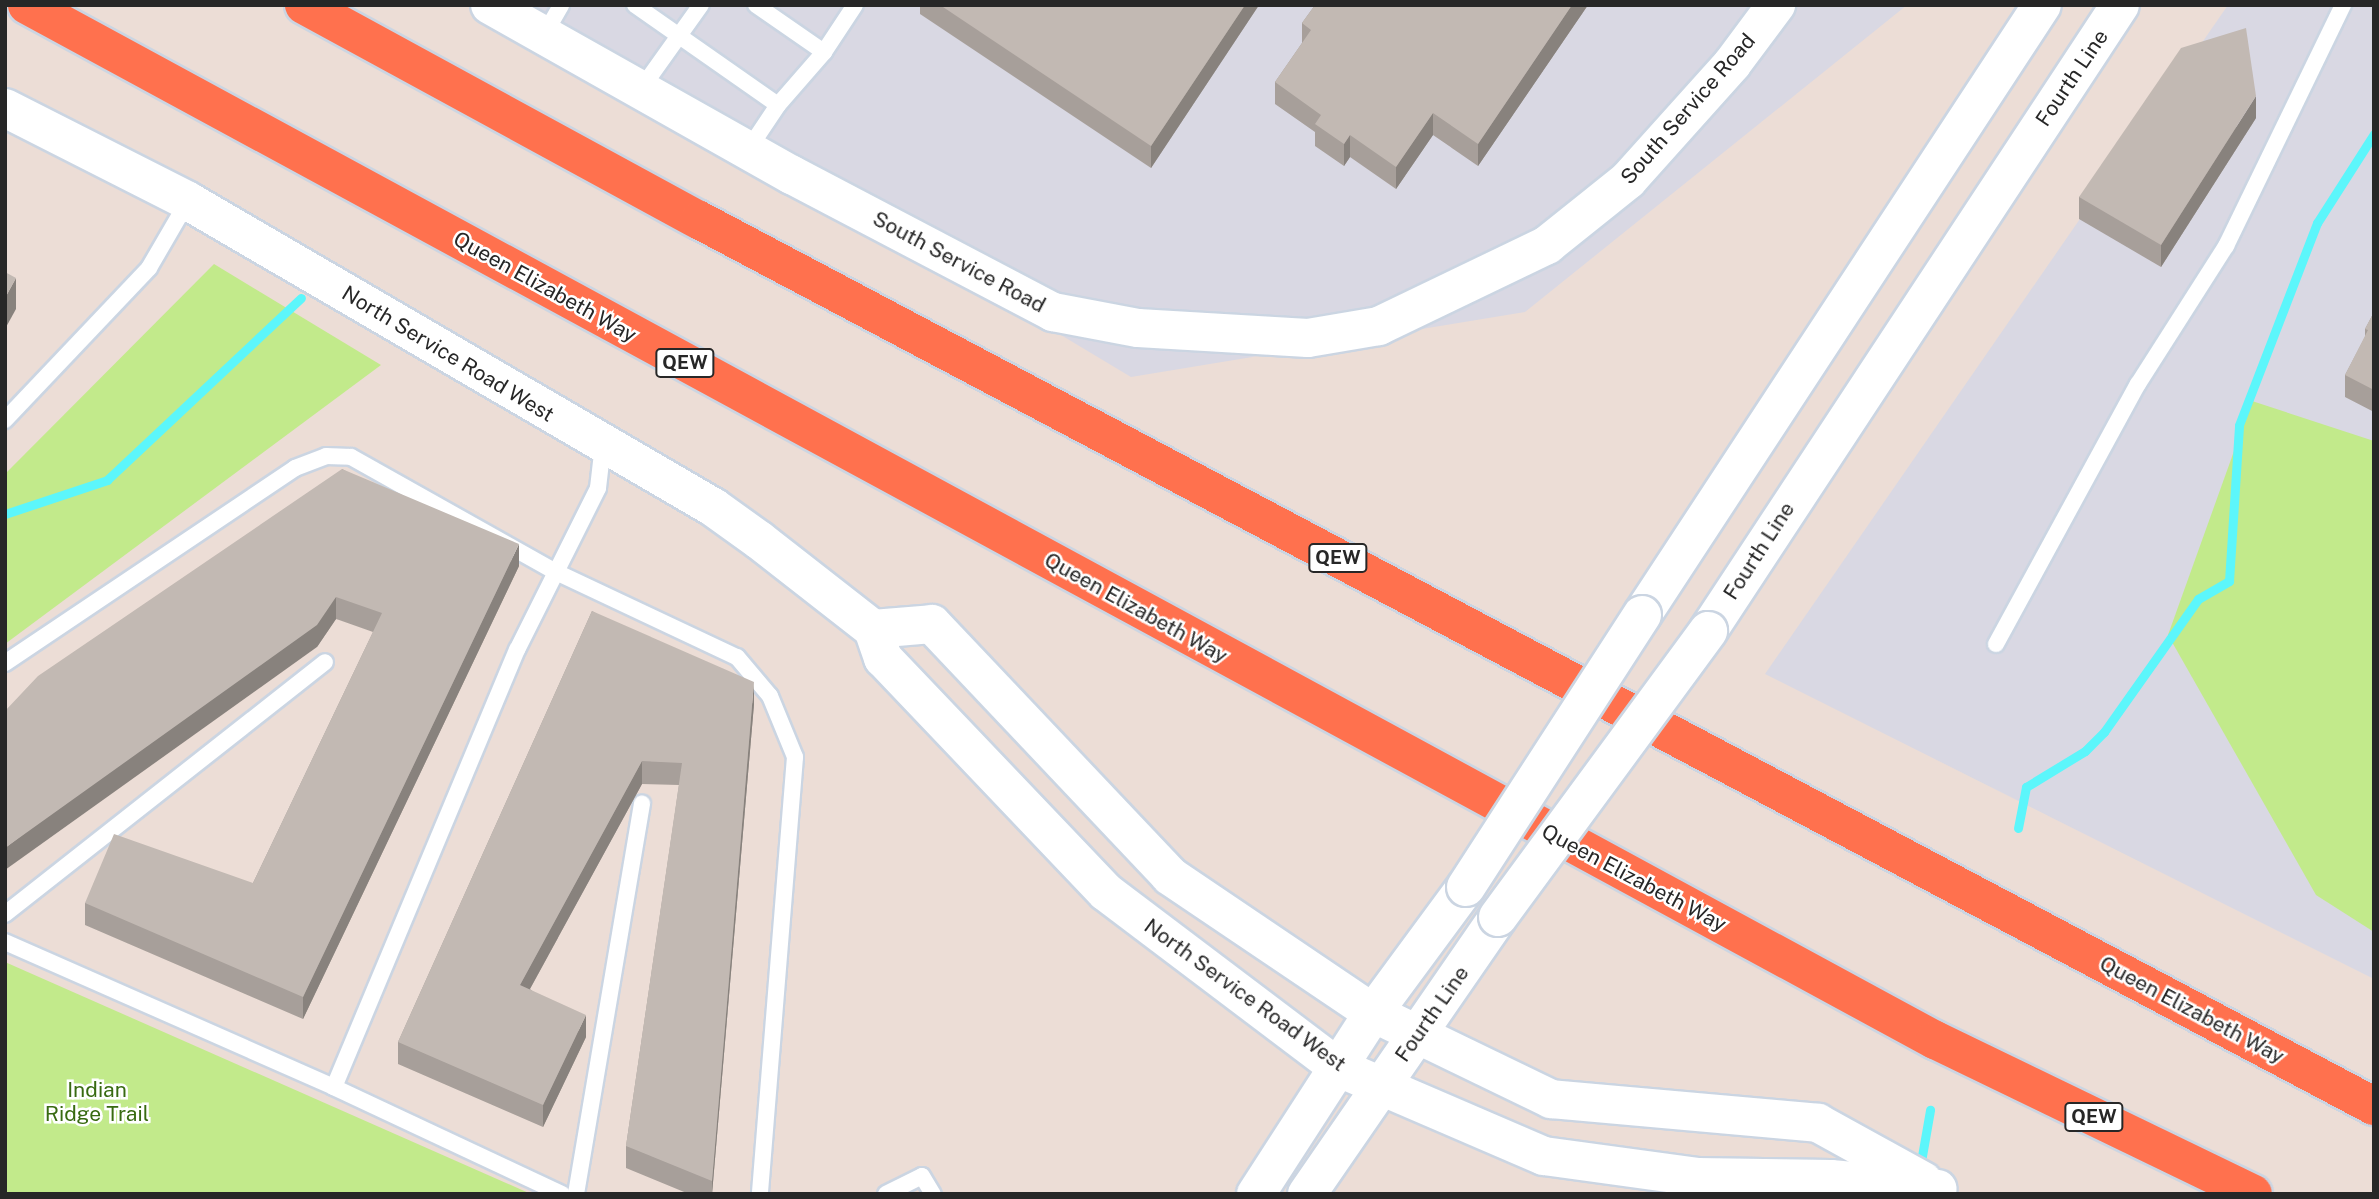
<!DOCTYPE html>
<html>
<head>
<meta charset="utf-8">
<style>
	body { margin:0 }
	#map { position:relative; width:2379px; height:1199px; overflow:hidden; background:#ecddd6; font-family:"Public Sans",sans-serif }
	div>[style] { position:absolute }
	.industrial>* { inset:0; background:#d9d8e3 }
	.green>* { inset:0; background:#c2ea8b }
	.stream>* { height:9px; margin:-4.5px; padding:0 4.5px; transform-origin:4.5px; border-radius:4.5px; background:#5cf6fb }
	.roads { filter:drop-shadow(2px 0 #cbd5e2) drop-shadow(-2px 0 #cbd5e2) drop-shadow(0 2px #cbd5e2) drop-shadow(0 -2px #cbd5e2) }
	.lane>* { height:16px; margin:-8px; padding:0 8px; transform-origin:8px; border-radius:8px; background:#fff }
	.secondary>* { height:38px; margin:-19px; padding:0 19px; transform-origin:19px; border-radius:19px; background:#fff }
	.highway>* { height:38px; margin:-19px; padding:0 19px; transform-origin:19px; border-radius:19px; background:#ff714e }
	.bridges { filter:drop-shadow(2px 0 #cbd5e2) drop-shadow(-2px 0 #cbd5e2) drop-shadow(0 2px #cbd5e2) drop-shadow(0 -2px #cbd5e2) }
	.secondary-bridge>* { height:38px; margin:-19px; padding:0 19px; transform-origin:19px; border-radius:19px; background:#fff }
	.wall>* { inset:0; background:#a79f9a }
	.shaded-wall>* { inset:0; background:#88827d }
	.building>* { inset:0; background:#c2b9b3 }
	span { translate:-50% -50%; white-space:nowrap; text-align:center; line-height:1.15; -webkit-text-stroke:5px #fff; paint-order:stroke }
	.shield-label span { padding:2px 5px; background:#fff; border:2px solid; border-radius:5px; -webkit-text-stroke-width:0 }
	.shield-label { font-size:19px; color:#272727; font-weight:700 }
	.street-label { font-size:21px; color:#272727 }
	.park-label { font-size:21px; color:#386a11 }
	.frame { position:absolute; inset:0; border:7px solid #272727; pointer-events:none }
</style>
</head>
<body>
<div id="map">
	<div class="industrial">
		<div style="clip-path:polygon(512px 5px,1907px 5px,1525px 312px,1131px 377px)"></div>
		<div style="clip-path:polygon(2228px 5px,2374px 5px,2374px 979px,1765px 674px)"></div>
	</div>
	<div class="green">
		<div style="clip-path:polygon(214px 264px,381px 365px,5px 644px,5px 474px)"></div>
		<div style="clip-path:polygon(2252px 401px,2374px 441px,2374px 932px,2316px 895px,2168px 635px)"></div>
		<div style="clip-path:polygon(5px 962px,531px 1194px,5px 1194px)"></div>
	</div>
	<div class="stream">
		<div style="left:5px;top:514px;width:108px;rotate:-18.4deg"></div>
		<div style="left:107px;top:480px;width:266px;rotate:-43.2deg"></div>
		<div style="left:2018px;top:828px;width:42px;rotate:-79deg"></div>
		<div style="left:2026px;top:787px;width:69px;rotate:-31.4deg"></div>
		<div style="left:2085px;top:751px;width:27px;rotate:-45deg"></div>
		<div style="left:2104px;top:732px;width:163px;rotate:-54.7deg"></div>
		<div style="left:2198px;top:599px;width:36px;rotate:-30deg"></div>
		<div style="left:2229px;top:581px;width:156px;rotate:-86.3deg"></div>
		<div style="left:2239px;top:425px;width:217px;rotate:-68.9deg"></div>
		<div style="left:2317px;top:223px;width:106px;rotate:-57.4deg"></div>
		<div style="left:1922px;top:1156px;width:47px;rotate:-80.1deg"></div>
	</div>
	<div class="roads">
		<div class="lane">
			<div style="left:635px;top:5px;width:174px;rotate:35deg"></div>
			<div style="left:778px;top:105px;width:54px;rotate:123.7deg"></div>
			<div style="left:756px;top:5px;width:83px;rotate:34.7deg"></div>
			<div style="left:544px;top:35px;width:34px;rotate:-60deg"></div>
			<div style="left:641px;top:89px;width:103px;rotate:-54.5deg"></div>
			<div style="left:778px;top:105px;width:70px;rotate:-49deg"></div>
			<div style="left:824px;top:52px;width:56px;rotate:-56.6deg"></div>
			<div style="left:5px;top:420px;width:209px;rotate:-46.5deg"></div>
			<div style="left:149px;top:268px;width:78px;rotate:-59.8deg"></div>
			<div style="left:1996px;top:644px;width:296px;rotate:-61.4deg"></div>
			<div style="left:2138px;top:384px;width:164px;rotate:-57.5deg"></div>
			<div style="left:2226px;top:246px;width:268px;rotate:-64.1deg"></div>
			<div style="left:5px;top:663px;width:349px;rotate:-33.9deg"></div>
			<div style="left:295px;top:468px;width:33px;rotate:-21deg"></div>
			<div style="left:326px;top:456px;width:25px;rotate:2deg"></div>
			<div style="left:351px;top:457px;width:235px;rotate:29.3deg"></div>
			<div style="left:556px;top:572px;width:200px;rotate:25.2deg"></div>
			<div style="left:737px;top:657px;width:51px;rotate:49.8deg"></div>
			<div style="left:770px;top:696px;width:66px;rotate:67.7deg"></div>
			<div style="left:795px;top:757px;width:438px;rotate:94.6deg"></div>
			<div style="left:5px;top:914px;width:407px;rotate:-38.2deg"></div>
			<div style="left:5px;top:942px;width:360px;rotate:23.8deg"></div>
			<div style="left:562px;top:1194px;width:252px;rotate:-154.9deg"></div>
			<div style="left:334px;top:1087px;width:474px;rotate:-67.3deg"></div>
			<div style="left:517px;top:650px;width:181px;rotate:-63.4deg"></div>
			<div style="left:598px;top:488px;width:43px;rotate:-83.4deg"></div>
			<div style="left:576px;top:1194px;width:396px;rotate:-80.4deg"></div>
			<div style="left:886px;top:1194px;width:40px;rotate:-26.6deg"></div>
			<div style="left:922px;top:1176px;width:21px;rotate:59deg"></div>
		</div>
		<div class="secondary">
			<div style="left:490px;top:5px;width:347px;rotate:29.4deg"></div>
			<div style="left:792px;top:175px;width:295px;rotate:27.7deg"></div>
			<div style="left:1053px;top:312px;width:86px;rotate:10.7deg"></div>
			<div style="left:1138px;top:328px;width:170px;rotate:3.4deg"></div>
			<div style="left:1308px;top:338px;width:72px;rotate:-9.6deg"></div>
			<div style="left:1379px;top:326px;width:187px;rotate:-25.7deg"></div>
			<div style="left:1547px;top:245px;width:104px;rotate:-38.7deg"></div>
			<div style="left:1628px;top:180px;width:156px;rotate:-48.1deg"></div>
			<div style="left:1732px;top:64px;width:74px;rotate:-53.3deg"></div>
			<div style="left:5px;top:108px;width:205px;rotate:26.9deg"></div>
			<div style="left:188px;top:201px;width:608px;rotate:30.24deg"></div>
			<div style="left:713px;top:507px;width:57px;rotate:35.7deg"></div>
			<div style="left:759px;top:540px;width:145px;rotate:38deg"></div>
			<div style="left:873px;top:629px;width:31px;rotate:71deg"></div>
			<div style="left:883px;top:658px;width:323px;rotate:46.4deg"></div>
			<div style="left:1106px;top:892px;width:290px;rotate:37.1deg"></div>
			<div style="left:1337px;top:1067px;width:225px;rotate:23.3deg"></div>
			<div style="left:1544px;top:1156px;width:154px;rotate:7.8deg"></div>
			<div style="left:1697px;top:1177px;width:134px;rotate:0.9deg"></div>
			<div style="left:1831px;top:1179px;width:107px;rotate:5.3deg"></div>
			<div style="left:1642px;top:615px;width:729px;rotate:-56.75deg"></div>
			<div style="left:873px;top:629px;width:59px;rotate:-4.8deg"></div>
			<div style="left:932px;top:624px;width:347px;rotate:46.6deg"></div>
			<div style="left:1170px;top:876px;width:245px;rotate:34deg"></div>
			<div style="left:1373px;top:1013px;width:198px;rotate:25.8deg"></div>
			<div style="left:1551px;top:1099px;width:268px;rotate:5.1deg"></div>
			<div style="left:1818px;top:1123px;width:120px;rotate:28.9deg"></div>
			<div style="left:1708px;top:631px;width:749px;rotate:-56.65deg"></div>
			<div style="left:1256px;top:1194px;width:216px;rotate:-57.1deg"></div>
			<div style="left:1373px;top:1013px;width:157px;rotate:-53.6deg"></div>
			<div style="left:1307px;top:1194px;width:336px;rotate:-55.4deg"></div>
		</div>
		<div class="highway">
			<div style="left:27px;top:5px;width:2171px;rotate:28.48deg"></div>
			<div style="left:1935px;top:1040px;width:353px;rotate:25.8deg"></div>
			<div style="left:304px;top:5px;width:450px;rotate:28.6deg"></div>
			<div style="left:699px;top:220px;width:1895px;rotate:27.88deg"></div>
		</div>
	</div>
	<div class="bridges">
		<div class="secondary-bridge">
			<div style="left:1466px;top:887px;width:324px;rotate:-57.1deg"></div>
			<div style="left:1498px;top:917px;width:355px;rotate:-53.7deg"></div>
		</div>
	</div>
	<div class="wall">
		<div style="clip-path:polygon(920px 5px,1259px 5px,1151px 168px,920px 14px)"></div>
		<div style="clip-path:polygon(1315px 5px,1588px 5px,1478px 166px,1433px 135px,1396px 189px,1350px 157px,1344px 166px,1315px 146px,1315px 132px,1275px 104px,1275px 82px,1302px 43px,1302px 23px)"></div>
		<div style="clip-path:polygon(2256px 118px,2161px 267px,2079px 219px,2079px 197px)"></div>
		<div style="clip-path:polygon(2374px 312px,2374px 412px,2345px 397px,2345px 375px,2365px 337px,2365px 329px)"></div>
		<div style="clip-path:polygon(342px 469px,519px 566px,303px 1019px,85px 925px,85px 903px,253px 883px,373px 632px,336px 619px,317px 647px)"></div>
		<div style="clip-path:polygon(592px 611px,754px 704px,712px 1194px,689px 1194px,626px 1168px,626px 1146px,679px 785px,642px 784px,530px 989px,586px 1037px,543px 1127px,398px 1064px,398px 1042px)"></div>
	</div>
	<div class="shaded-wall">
		<div style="clip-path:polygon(1245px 5px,1259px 5px,1151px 168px,1151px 146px)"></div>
		<div style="clip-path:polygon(1572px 5px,1588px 5px,1478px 166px,1478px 144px)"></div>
		<div style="clip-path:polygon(2256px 96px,2256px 118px,2161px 267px,2161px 245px)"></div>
		<div style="clip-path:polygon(1433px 113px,1433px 135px,1396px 189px,1396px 167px)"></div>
		<div style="clip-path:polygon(1350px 135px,1350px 157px,1344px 166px,1344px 144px)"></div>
		<div style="clip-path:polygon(16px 278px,16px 309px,5px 329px,5px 298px)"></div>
		<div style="clip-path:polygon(519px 544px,519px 566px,303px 1019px,303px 997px)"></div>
		<div style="clip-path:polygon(336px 597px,336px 619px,317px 647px,5px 870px,5px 848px)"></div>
		<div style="clip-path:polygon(754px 682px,754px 704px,712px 1194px,712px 1181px)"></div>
		<div style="clip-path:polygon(642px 761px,642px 784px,520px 1007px,520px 985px)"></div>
		<div style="clip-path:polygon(586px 1015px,586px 1037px,543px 1127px,543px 1105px)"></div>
	</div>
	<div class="building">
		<div style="clip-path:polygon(940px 5px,1245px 5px,1151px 146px)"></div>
		<div style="clip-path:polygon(1315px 5px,1572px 5px,1478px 144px,1433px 113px,1396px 167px,1350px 135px,1344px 144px,1315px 124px,1321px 115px,1275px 82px,1311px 30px,1302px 23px)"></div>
		<div style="clip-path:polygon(2246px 28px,2256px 96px,2161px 245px,2079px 197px,2181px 48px)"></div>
		<div style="clip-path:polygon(5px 272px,16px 278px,5px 298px)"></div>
		<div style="clip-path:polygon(2374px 312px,2374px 390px,2345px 375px,2368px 330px,2365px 329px)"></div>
		<div style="clip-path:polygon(342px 469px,519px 544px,303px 997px,85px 903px,114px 834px,253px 883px,382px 613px,336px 597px,317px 625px,5px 848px,5px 711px,38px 676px)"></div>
		<div style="clip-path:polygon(592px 611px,754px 682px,712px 1181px,626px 1146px,682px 763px,642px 761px,520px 985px,586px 1015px,543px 1105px,398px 1042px)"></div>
	</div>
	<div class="shield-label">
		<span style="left:685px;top:363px">QEW</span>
		<span style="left:1338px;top:558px">QEW</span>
		<span style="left:2094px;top:1117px">QEW</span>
	</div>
	<div class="street-label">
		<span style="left:2072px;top:78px;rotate:-56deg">Fourth Line</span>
		<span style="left:1688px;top:109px;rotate:-49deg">South Service Road</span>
		<span style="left:959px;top:262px;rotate:28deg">South Service Road</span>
		<span style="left:545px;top:287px;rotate:29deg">Queen Elizabeth Way</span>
		<span style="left:448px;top:354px;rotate:31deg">North Service Road West</span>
		<span style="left:1759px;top:551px;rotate:-57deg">Fourth Line</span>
		<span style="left:1136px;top:608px;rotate:29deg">Queen Elizabeth Way</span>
		<span style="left:1634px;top:878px;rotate:28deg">Queen Elizabeth Way</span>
		<span style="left:1245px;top:995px;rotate:36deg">North Service Road West</span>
		<span style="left:2192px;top:1010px;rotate:28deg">Queen Elizabeth Way</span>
		<span style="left:1432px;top:1014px;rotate:-55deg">Fourth Line</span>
	</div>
	<div class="park-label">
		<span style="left:97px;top:1102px">Indian<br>Ridge Trail</span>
	</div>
	<div class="frame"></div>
</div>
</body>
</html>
